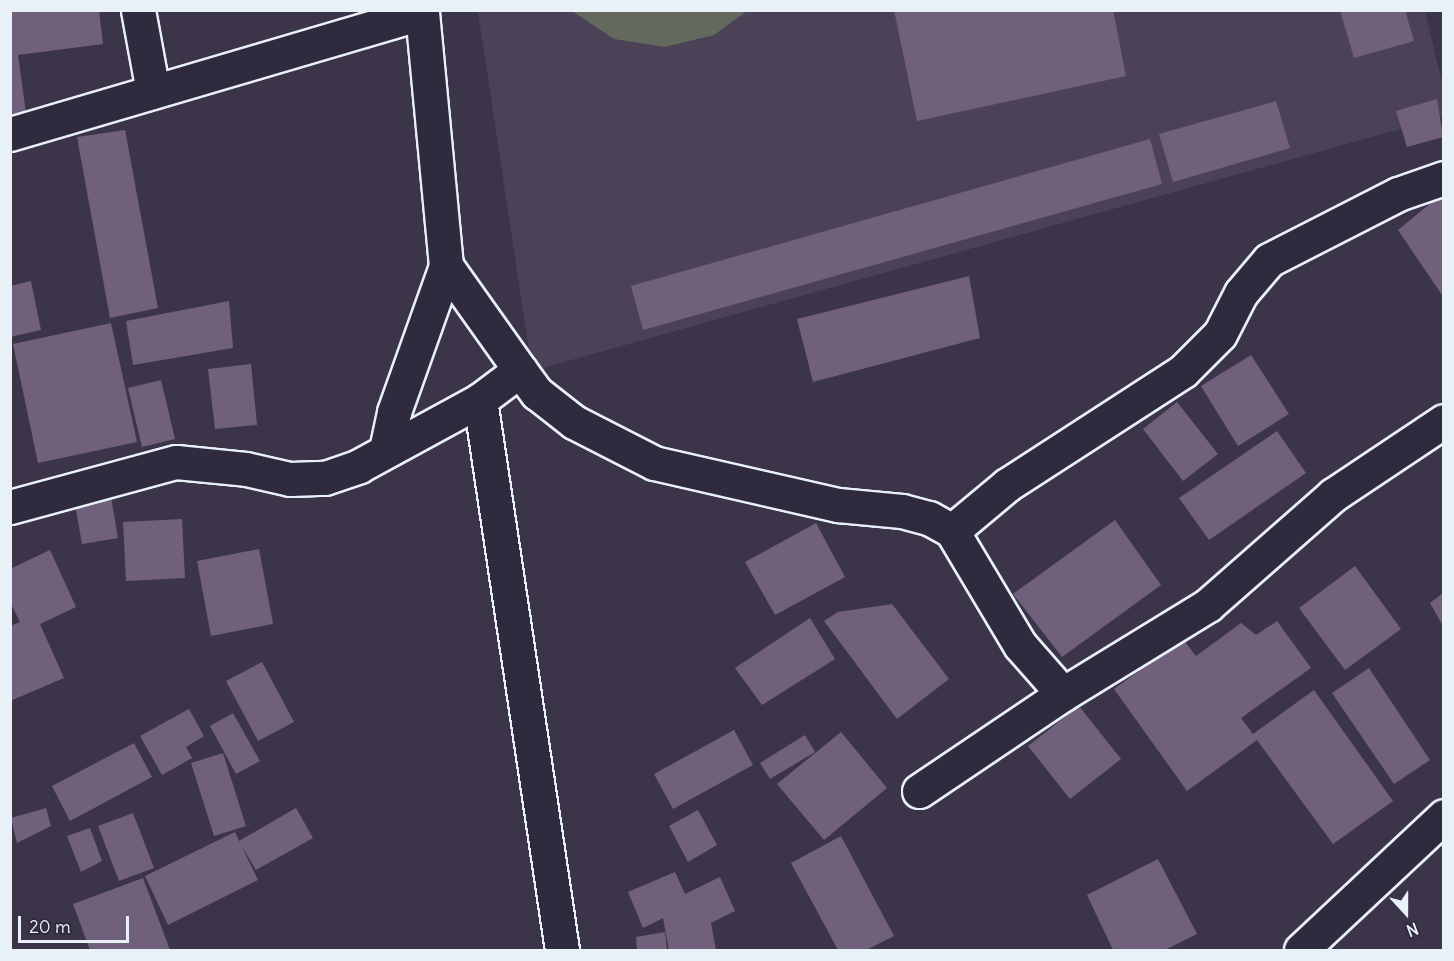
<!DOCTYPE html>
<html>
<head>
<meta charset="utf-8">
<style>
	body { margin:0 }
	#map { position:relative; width:1454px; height:961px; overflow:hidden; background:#3c3549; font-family:Delius,sans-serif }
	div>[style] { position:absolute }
	.built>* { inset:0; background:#4c4258 }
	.green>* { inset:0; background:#636a5d }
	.building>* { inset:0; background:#71607b }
	.roads { filter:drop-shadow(2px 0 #e8f1f8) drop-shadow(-2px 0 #e8f1f8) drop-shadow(0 2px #e8f1f8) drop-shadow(0 -2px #e8f1f8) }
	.minor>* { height:33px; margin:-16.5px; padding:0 16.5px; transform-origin:16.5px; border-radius:16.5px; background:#2f2a3d }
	span { translate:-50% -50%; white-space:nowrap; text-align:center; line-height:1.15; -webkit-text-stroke:4.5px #2f2a3d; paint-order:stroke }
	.frame { position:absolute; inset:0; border:12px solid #e8f1f8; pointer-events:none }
	.north { position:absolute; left:1376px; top:883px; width:60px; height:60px; -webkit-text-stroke:4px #2f2a3d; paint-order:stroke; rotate:159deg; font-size:16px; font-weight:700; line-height:24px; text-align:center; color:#e8f1f8 }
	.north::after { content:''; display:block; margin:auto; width:21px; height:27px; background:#e8f1f8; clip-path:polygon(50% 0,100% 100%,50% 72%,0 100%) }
	.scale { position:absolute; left:18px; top:916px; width:111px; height:27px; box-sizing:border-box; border:3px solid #e8f1f8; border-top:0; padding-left:8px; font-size:18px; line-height:21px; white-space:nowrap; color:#e8f1f8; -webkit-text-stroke:4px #2f2a3d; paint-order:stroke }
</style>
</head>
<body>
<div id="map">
	<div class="built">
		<div style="clip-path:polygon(478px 11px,1425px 11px,1443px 87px,1443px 117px,532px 371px)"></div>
	</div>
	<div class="green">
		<div style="clip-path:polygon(572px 11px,747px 11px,714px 35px,665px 47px,614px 39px)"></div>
	</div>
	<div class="building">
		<div style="clip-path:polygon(10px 10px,99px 10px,103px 44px,18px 55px,26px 113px,10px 115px)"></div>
		<div style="clip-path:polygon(894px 10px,1113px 10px,1126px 76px,917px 121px)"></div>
		<div style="clip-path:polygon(1340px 10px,1405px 10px,1414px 41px,1354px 58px)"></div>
		<div style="clip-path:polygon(1437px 99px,1443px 137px,1407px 147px,1396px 111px)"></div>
		<div style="clip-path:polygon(1276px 101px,1290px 148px,1173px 182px,1159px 134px)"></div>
		<div style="clip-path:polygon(125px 130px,158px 308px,110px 318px,77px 137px)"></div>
		<div style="clip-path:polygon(1150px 139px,1162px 184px,643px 330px,631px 286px)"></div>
		<div style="clip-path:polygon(1443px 193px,1443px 294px,1442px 295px,1398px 230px)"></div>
		<div style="clip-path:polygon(969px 276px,980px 338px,813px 382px,797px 319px)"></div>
		<div style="clip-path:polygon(31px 281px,41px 330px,10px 337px,10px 286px)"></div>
		<div style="clip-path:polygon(229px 301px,233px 348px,133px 365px,126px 321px)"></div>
		<div style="clip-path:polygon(111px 323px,137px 442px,38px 463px,13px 344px)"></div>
		<div style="clip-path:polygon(1251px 355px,1289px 414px,1238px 446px,1201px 386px)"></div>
		<div style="clip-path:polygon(251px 364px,257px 425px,215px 429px,208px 369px)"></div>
		<div style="clip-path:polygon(161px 380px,175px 439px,142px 447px,128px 388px)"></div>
		<div style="clip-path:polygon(1177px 402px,1218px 454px,1183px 481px,1143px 429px)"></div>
		<div style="clip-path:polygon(1277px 431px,1306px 473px,1209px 540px,1179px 498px)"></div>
		<div style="clip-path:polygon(111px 497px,118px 538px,82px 544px,75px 504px)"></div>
		<div style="clip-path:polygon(182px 519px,185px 578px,126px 581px,123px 522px)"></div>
		<div style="clip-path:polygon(1115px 520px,1161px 585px,1062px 657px,1013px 594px)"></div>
		<div style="clip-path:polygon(816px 523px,845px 577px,775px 615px,745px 562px)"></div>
		<div style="clip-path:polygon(259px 549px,273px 624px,211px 636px,197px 561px)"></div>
		<div style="clip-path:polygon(50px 550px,76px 607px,40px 624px,64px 678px,10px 701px,10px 626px,20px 622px,10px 602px,10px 569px)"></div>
		<div style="clip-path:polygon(1355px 566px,1401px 629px,1345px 670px,1299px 608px)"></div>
		<div style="clip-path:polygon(1443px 593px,1443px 626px,1430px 603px)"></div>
		<div style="clip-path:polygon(892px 604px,949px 679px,897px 719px,824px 621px,838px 612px)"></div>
		<div style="clip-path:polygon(810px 618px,835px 659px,762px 705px,735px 668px)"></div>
		<div style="clip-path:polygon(1277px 621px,1311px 668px,1241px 718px,1253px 734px,1314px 690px,1393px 801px,1333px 844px,1257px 740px,1187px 791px,1114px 689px,1183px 639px,1196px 656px,1241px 623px,1256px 635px)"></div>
		<div style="clip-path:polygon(262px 662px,294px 722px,258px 741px,226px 681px)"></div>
		<div style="clip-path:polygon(1369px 668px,1430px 760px,1394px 784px,1332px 693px)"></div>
		<div style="clip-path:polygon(1079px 706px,1121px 759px,1070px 799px,1028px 746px)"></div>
		<div style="clip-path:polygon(189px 709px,204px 736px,186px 747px,192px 758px,162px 775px,140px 736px)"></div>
		<div style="clip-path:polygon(233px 713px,260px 761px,236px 774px,210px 726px)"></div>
		<div style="clip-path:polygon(734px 730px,753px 765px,673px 809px,654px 774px)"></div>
		<div style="clip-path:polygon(841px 732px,887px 788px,824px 840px,777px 784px)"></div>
		<div style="clip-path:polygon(805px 735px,815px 752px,770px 779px,760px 763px)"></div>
		<div style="clip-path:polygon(134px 743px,152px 777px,70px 821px,52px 786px)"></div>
		<div style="clip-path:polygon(223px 753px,246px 826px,214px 836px,191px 763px)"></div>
		<div style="clip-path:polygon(46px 808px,51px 826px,17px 843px,11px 818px)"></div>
		<div style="clip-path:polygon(296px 808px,313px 838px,256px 870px,241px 845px,258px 880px,168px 925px,145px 876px,235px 832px,239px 841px)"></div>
		<div style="clip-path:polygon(698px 810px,717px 845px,688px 862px,669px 826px)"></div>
		<div style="clip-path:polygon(133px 813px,154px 868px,119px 881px,98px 826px)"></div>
		<div style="clip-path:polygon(90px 828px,102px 861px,81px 872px,67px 836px)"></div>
		<div style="clip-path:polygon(841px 836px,894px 936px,866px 950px,838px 950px,791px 863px)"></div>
		<div style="clip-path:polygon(1158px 859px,1197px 934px,1165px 950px,1113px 950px,1087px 895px)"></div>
		<div style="clip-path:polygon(675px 872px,685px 894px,720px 877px,735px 911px,711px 923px,716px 950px,669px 950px,663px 918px,643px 928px,628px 892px)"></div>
		<div style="clip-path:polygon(143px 878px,170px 950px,90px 950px,73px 904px)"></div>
		<div style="clip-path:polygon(665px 932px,667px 950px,637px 950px,636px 937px)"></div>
	</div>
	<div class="roads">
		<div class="minor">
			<div style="left:138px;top:10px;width:83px;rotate:79.6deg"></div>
			<div style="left:10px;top:134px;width:429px;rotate:-16.4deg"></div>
			<div style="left:520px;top:370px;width:29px;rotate:54deg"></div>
			<div style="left:537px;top:393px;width:47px;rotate:38.1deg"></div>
			<div style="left:574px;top:422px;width:90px;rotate:27.1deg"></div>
			<div style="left:654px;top:463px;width:189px;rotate:12.9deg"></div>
			<div style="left:838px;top:505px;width:64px;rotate:5.4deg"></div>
			<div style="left:902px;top:511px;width:28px;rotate:15deg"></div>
			<div style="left:929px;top:518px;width:26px;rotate:29deg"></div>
			<div style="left:952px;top:531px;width:133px;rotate:59.2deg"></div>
			<div style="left:1020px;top:645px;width:65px;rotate:48.7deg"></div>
			<div style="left:480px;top:400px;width:556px;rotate:81.52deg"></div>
			<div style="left:386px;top:450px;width:39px;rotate:-78deg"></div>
			<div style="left:394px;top:412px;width:155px;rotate:-70.4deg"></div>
			<div style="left:10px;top:507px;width:172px;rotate:-15.2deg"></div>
			<div style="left:176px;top:462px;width:70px;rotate:5.7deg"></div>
			<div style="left:246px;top:469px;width:45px;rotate:12.8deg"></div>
			<div style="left:290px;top:479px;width:35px;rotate:-2deg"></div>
			<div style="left:325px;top:478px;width:36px;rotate:-19deg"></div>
			<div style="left:359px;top:466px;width:138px;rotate:-28.6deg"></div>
			<div style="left:480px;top:400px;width:50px;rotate:-36.9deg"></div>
			<div style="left:520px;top:370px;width:128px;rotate:-125.4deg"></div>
			<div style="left:446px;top:266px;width:257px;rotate:-95.4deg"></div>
			<div style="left:952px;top:531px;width:72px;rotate:-39.9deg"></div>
			<div style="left:1007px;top:485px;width:210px;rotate:-32.9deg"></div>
			<div style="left:1183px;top:371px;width:52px;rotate:-45deg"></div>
			<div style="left:1220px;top:334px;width:46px;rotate:-62.9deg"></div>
			<div style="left:1241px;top:293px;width:43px;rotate:-49.7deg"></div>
			<div style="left:1269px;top:260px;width:145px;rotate:-27.1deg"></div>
			<div style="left:1398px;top:194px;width:49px;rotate:-19.2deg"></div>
			<div style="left:919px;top:791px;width:174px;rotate:-34deg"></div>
			<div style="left:1063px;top:694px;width:170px;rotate:-31.5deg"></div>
			<div style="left:1208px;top:605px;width:167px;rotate:-41.3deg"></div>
			<div style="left:1333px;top:495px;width:133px;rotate:-33.7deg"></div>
			<div style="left:1301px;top:950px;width:196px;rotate:-43.1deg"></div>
		</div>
	</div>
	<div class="frame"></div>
	<div class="north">N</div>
	<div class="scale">20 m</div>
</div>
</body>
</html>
